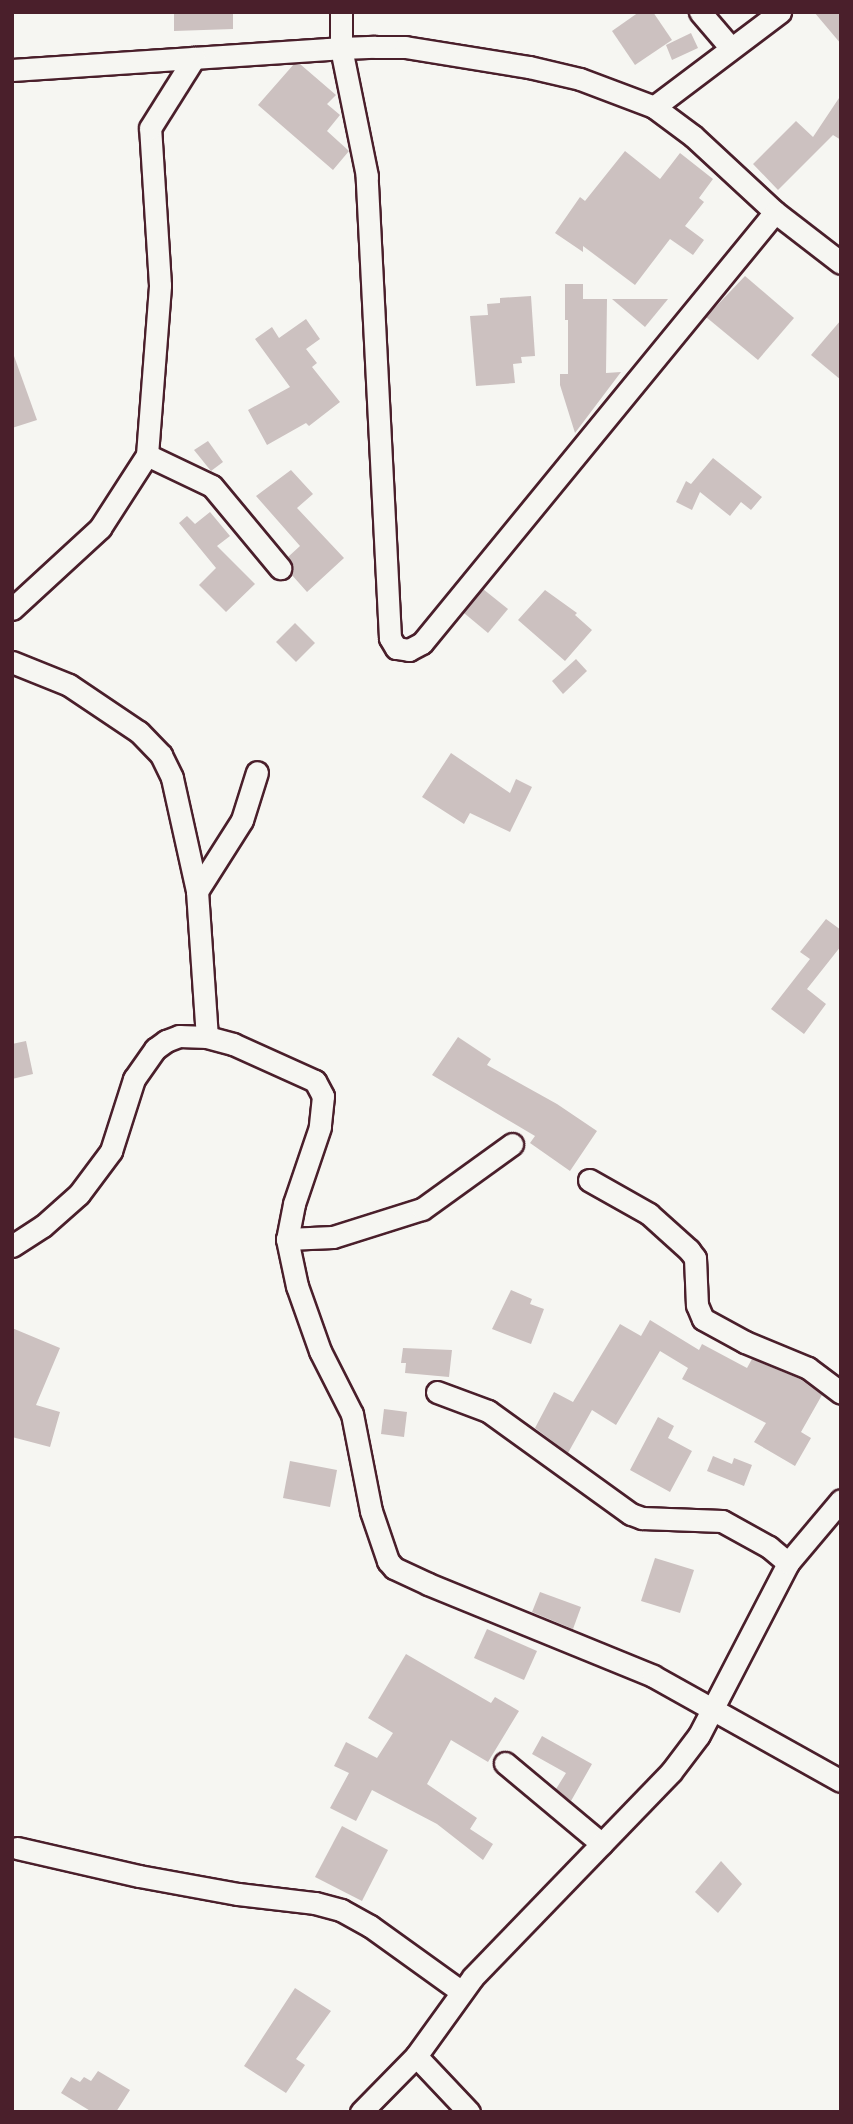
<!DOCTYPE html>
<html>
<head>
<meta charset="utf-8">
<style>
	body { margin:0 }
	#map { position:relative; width:853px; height:2124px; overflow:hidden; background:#f6f6f2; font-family:Sriracha,sans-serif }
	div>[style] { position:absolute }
	.building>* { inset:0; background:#ccc1c0 }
	.roads { filter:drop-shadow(2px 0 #4a1f2b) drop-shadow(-2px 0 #4a1f2b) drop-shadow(0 2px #4a1f2b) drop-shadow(0 -2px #4a1f2b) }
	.minor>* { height:21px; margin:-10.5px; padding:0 10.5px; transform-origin:10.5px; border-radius:10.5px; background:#f6f6f2 }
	span { translate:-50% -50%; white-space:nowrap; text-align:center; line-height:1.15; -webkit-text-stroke:5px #f6f6f2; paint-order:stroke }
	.frame { position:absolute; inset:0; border:14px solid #4a1f2b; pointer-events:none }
</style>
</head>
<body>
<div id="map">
	<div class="building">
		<div style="clip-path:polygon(174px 12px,233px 12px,233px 29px,174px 31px)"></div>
		<div style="clip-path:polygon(639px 12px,653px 12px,672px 40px,635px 65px,612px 31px)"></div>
		<div style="clip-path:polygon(814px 12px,841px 12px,841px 44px)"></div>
		<div style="clip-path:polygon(691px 33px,698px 48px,672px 60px,666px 45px)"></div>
		<div style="clip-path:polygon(294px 64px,300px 64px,336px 95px,327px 104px,340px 115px,327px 131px,349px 151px,333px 170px,258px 105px)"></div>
		<div style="clip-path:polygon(841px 95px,841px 140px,833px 135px,778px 190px,753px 164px,796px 121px,813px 137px)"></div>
		<div style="clip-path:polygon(625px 151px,660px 179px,680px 153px,713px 179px,699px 198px,704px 202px,685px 226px,704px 240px,693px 255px,670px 239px,635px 285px,583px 246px,583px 252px,555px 233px,580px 197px,585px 201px)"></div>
		<div style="clip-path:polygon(745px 276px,794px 318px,758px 360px,706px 317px)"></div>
		<div style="clip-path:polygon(565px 284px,583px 284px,583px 299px,607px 299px,606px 373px,621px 372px,575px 433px,560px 385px,560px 374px,568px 374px,568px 320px,565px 320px)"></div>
		<div style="clip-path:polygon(531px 296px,535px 356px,521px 357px,522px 363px,513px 364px,515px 383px,476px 386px,470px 316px,488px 315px,487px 304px,500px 303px,500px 298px)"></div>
		<div style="clip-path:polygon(612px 299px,668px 299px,645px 327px)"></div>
		<div style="clip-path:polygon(306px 319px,320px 339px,306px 349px,317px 363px,312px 367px,340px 402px,309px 426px,306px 423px,267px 445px,248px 410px,290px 387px,255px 339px,272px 327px,279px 338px)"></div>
		<div style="clip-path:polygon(841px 320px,841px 380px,811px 355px)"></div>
		<div style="clip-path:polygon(14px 356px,37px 420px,12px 428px,12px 357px)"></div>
		<div style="clip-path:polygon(208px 441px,223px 462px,211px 471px,194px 450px)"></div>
		<div style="clip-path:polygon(713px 458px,762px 497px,751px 510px,741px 502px,730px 516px,700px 492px,692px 510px,676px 502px,686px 481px,691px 484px)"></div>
		<div style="clip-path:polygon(291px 470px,313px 494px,297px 508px,344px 558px,307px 592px,291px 574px,293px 565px,288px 557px,300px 546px,256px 496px)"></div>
		<div style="clip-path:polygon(210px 512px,230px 536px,217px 546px,255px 584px,226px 612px,199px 585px,216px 568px,179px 523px,187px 516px,195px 524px)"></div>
		<div style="clip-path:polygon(483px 589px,508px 609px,488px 633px,464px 613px)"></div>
		<div style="clip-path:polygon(545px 590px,577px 613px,575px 615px,592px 630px,565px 661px,518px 620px)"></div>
		<div style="clip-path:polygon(295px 623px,315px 643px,296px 662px,276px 642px)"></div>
		<div style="clip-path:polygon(576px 659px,587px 671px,563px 694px,552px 681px)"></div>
		<div style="clip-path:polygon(451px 753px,510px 793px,516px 779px,532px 787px,510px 832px,470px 813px,464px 824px,422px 797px)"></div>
		<div style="clip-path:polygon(826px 919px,841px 930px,841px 946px,807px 989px,826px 1004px,804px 1034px,771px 1009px,810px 959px,800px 952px)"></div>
		<div style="clip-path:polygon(458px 1037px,491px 1059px,487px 1065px,557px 1104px,597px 1131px,570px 1171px,530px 1143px,535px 1136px,432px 1075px)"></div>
		<div style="clip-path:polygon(26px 1041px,33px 1074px,12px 1079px,12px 1044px)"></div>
		<div style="clip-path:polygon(511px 1290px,532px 1299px,530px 1304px,544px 1309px,531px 1344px,492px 1329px)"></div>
		<div style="clip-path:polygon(650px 1320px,699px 1350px,702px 1344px,747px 1368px,752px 1359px,800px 1379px,822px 1395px,801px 1432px,811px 1438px,795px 1466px,754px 1442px,766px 1423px,682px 1379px,688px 1368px,660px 1351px,616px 1425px,592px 1410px,568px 1453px,535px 1428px,554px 1392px,573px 1402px,620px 1324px,641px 1336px)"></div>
		<div style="clip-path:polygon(12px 1328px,60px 1348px,36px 1405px,60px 1412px,50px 1447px,12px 1437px)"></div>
		<div style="clip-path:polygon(403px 1348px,452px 1350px,449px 1377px,405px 1373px,406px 1363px,401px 1363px)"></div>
		<div style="clip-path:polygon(384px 1409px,407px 1412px,404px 1437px,381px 1434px)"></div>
		<div style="clip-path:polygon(658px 1417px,674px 1426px,668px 1438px,692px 1451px,670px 1492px,630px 1470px)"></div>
		<div style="clip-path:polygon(713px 1456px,732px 1464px,734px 1458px,752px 1465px,744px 1486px,707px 1471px)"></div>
		<div style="clip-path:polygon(290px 1461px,337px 1470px,330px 1507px,283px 1498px)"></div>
		<div style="clip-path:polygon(655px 1558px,694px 1570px,680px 1613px,641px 1601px)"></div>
		<div style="clip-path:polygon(540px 1592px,581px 1607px,573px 1629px,532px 1612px)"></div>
		<div style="clip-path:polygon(487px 1629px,537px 1651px,524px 1680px,474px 1658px)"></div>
		<div style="clip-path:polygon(406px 1654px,491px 1703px,495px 1697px,519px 1711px,488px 1762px,451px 1740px,427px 1784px,477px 1818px,470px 1829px,493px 1844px,483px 1860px,437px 1824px,372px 1790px,356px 1821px,330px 1808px,349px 1773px,334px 1766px,346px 1742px,377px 1758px,393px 1733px,368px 1718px)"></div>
		<div style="clip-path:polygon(542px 1736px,592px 1764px,571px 1801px,556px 1789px,566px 1773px,532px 1754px)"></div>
		<div style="clip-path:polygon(342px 1826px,388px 1850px,362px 1901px,315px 1877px)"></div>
		<div style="clip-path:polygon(721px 1861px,742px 1884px,718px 1913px,695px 1892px)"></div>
		<div style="clip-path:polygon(295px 1988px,331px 2011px,296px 2059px,305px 2065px,286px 2093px,244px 2066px)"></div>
		<div style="clip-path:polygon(98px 2071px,130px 2090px,116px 2112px,92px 2112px,61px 2093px,71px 2077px,80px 2082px,84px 2077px,91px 2081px)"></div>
	</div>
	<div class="roads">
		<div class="minor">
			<div style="left:700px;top:12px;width:46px;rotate:49.4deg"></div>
			<div style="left:12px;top:70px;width:317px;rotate:-3.8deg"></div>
			<div style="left:328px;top:49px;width:13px;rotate:-4deg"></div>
			<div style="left:341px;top:48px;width:34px;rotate:-2deg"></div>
			<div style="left:375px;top:47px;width:30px"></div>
			<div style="left:405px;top:47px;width:126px;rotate:9.2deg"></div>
			<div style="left:529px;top:67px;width:52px;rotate:13.2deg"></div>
			<div style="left:580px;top:79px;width:79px;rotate:20.7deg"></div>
			<div style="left:654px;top:107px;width:49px;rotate:36.6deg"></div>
			<div style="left:693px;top:136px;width:112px;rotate:42.8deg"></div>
			<div style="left:775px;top:212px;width:557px;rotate:129.32deg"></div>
			<div style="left:422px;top:643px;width:15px;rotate:152deg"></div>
			<div style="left:409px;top:650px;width:13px;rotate:-171deg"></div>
			<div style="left:396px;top:648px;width:12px;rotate:-121deg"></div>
			<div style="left:390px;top:638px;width:463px;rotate:-92.9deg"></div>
			<div style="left:367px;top:176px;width:131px;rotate:-101.5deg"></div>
			<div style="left:341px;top:48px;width:36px;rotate:-90deg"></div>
			<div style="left:654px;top:107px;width:158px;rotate:-37deg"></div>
			<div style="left:775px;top:212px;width:83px;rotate:37.7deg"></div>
			<div style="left:147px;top:455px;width:170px;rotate:-85.6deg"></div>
			<div style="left:160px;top:285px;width:157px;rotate:-93.6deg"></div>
			<div style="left:150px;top:128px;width:83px;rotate:-57.8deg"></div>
			<div style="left:12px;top:609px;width:120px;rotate:-42.6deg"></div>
			<div style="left:100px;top:528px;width:87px;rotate:-57.2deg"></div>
			<div style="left:147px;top:455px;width:72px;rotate:25.5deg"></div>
			<div style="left:212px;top:486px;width:107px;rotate:50.3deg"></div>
			<div style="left:12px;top:662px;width:61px;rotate:22deg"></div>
			<div style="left:69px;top:685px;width:84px;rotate:33.9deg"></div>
			<div style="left:139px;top:732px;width:32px;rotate:46deg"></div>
			<div style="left:161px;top:755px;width:25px;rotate:64deg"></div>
			<div style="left:172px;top:778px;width:116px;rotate:77.5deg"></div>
			<div style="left:197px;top:891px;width:146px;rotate:86.1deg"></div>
			<div style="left:197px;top:891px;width:84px;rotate:-57.6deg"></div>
			<div style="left:242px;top:820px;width:50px;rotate:-72.6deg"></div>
			<div style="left:589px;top:1180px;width:69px;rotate:29.5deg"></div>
			<div style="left:649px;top:1214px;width:54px;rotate:42deg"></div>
			<div style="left:689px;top:1250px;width:10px;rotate:53deg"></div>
			<div style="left:695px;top:1258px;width:47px;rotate:87.6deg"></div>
			<div style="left:697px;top:1305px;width:15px;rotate:67deg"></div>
			<div style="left:703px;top:1319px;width:48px;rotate:28.7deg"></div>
			<div style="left:745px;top:1342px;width:68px;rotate:22.4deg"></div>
			<div style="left:808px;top:1368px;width:41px;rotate:37.1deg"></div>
			<div style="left:287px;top:1239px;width:46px;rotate:-2.5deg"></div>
			<div style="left:333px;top:1237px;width:93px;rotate:-17.5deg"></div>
			<div style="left:422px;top:1209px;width:111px;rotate:-35.8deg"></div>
			<div style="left:12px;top:1246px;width:37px;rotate:-33deg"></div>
			<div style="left:43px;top:1226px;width:48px;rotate:-41.6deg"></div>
			<div style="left:79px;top:1194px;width:54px;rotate:-53.3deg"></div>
			<div style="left:111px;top:1151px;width:76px;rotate:-72.3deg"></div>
			<div style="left:134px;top:1079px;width:37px;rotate:-55deg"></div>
			<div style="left:155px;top:1049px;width:14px;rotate:-36deg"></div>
			<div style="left:166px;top:1041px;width:14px;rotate:-21deg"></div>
			<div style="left:179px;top:1036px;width:28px;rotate:2deg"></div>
			<div style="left:207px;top:1037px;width:27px;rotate:15deg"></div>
			<div style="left:233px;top:1044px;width:90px;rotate:24.3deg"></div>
			<div style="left:315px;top:1081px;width:17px;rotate:62deg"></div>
			<div style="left:323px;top:1096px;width:31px;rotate:96deg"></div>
			<div style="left:320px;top:1127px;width:81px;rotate:108.7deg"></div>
			<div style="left:294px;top:1204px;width:36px;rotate:101deg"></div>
			<div style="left:287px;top:1239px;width:48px;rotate:78deg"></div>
			<div style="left:297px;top:1286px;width:69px;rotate:70.5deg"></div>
			<div style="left:320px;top:1351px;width:71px;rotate:63.1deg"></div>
			<div style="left:352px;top:1414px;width:99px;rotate:78.9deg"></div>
			<div style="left:371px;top:1511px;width:53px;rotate:71.2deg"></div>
			<div style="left:388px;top:1561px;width:9px;rotate:49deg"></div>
			<div style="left:394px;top:1568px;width:38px;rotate:25deg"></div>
			<div style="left:428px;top:1584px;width:243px;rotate:22.2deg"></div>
			<div style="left:653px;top:1676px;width:215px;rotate:29.2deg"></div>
			<div style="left:437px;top:1392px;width:54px;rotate:20.4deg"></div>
			<div style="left:488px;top:1411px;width:176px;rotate:35.8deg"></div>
			<div style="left:631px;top:1514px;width:12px;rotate:20deg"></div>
			<div style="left:642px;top:1518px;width:80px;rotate:2.1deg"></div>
			<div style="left:722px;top:1521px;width:54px;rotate:29deg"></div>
			<div style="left:769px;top:1547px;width:25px;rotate:40deg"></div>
			<div style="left:505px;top:1763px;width:126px;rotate:39.9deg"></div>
			<div style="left:17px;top:1848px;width:125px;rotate:12.9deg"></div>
			<div style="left:139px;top:1876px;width:101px;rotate:10.3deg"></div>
			<div style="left:238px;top:1894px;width:78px;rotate:6.7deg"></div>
			<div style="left:315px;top:1903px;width:27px;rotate:15deg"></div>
			<div style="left:341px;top:1910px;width:33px;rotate:29deg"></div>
			<div style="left:370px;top:1926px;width:113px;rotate:35.7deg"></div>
			<div style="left:416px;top:2056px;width:77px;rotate:46.6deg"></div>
			<div style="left:361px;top:2112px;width:78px;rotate:-45.5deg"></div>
			<div style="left:416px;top:2056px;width:97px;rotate:-54.2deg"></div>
			<div style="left:473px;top:1977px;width:285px;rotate:-46deg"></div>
			<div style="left:671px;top:1772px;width:46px;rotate:-52.9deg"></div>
			<div style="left:699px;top:1735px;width:194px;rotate:-62.6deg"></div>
			<div style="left:788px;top:1563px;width:82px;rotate:-49.9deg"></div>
		</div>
	</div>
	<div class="frame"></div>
</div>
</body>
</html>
